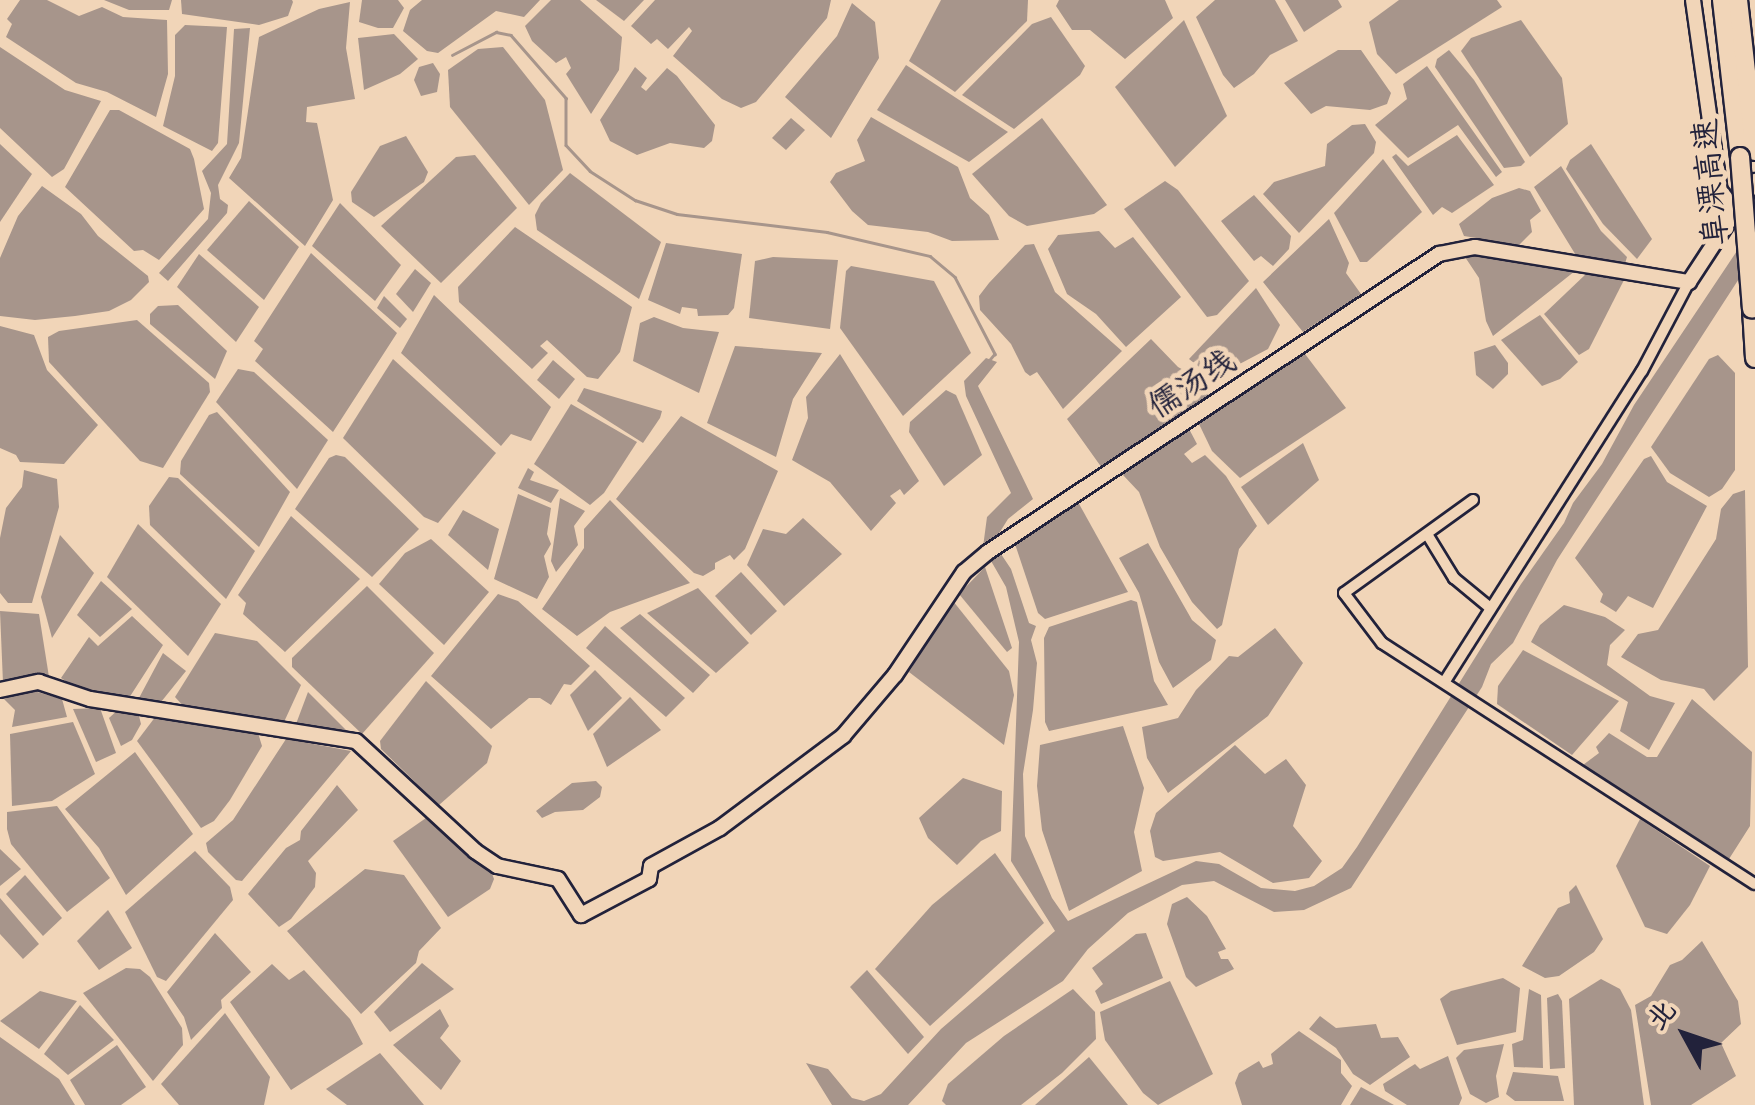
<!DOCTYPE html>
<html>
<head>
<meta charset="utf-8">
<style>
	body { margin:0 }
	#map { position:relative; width:1755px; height:1105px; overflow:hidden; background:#f1d5b8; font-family:Pangolin,"LXGW WenKai TC",sans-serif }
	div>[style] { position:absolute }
	.water>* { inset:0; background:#a7958b }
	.stream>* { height:2.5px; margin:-1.25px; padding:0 1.25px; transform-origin:1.25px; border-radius:1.25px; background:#a7958b }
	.roads { filter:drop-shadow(2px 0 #22223b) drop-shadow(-2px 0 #22223b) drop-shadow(0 2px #22223b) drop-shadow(0 -2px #22223b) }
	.street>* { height:10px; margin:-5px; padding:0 5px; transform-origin:5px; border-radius:5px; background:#f1d5b8 }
	.secondary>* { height:14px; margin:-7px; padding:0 7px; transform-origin:7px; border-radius:7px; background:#f1d5b8 }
	.highway>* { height:18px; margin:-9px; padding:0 9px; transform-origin:9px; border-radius:9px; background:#f1d5b8 }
	.bridges { filter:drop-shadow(2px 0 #22223b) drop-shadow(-2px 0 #22223b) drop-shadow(0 2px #22223b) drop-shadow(0 -2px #22223b) }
	.highway-bridge>* { height:18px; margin:-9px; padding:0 9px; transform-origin:9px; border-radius:9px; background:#f1d5b8 }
	span { translate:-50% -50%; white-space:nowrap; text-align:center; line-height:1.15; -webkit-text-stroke:10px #f1d5b8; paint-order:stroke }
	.street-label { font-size:32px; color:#22223b }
	.north { position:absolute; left:1635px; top:985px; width:100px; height:100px; -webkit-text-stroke:8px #f1d5b8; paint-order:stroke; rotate:310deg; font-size:28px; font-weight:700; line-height:40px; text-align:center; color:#22223b }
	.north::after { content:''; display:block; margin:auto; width:35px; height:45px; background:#22223b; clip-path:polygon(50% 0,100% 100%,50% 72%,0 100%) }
</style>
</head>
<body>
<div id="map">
	<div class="water">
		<div style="clip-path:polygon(20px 0,47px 0,79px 16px,102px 7px,123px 17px,167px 20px,168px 74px,156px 117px,107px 92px,76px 83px,6px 37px,12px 24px,7px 19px)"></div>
		<div style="clip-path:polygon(104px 0,172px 0,169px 10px,129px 10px)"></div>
		<div style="clip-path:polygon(181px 0,292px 0,293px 2px,288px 16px,259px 25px,182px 14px)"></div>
		<div style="clip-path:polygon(362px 0,398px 0,404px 8px,393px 28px,378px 28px,359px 22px)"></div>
		<div style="clip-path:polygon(422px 0,540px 0,524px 17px,496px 11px,438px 53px,427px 51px,403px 31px,410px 10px)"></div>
		<div style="clip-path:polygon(551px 0,580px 0,622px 37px,619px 70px,591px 114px,566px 74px,571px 68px,566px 57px,556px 63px,532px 41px,525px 26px)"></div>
		<div style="clip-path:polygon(596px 0,644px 0,624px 21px)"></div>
		<div style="clip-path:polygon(655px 0,831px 0,827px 18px,756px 102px,741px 108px,722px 99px,673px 56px,692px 31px,689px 27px,668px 49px,657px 39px,651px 44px,631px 26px)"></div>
		<div style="clip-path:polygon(941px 0,1028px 0,1027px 21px,955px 92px,909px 61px)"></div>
		<div style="clip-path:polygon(1059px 0,1165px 0,1173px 18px,1125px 59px,1090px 30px,1072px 30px,1056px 6px)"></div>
		<div style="clip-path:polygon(1215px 0,1275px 0,1298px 41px,1270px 55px,1254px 74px,1234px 88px,1223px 75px,1196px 17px)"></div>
		<div style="clip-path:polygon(1285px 0,1338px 0,1342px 7px,1304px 32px)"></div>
		<div style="clip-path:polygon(1399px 0,1497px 0,1502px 7px,1396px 74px,1377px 54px,1369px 22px)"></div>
		<div style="clip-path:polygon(350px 2px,346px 48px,355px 99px,307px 107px,306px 122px,317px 123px,333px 200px,305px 246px,229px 178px,241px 158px,259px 37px,319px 9px)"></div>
		<div style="clip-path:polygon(852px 3px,875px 22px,879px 58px,831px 138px,785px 97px,837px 36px)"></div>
		<div style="clip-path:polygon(1051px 17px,1085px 66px,1080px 75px,1014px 129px,962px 95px,1032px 24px)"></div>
		<div style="clip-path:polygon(1184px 20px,1227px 116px,1175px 167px,1115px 87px)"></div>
		<div style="clip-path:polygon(1521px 20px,1562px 78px,1568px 124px,1530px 157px,1461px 51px,1471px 38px)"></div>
		<div style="clip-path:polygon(185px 25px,227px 27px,218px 143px,212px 151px,163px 126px,175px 76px,175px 35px)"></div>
		<div style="clip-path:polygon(250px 28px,239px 143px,218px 185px,220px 199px,228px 205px,227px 213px,168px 281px,159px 273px,208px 219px,211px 193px,202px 171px,227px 144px,234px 29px)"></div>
		<div style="clip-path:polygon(394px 34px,418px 59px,400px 74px,364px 90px,358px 38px)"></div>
		<div style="clip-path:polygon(0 47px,65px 90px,101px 101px,64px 169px,52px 177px,0 128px)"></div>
		<div style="clip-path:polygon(503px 47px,545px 100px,563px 170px,529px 205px,450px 107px,448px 70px,478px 49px)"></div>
		<div style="clip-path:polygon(1338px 50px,1361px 50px,1391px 93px,1387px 104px,1370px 110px,1326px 106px,1311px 114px,1284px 83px)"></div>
		<div style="clip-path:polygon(1449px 50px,1474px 80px,1525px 162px,1521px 166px,1504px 168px,1435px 67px,1437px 59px)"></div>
		<div style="clip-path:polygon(433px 63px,440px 74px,437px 92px,421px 96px,414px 80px,419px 67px)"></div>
		<div style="clip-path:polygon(906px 65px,1008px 132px,969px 162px,877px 110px)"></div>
		<div style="clip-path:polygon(1427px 66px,1502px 172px,1496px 177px,1458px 125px,1408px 158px,1375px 125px,1407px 99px,1403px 84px)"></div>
		<div style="clip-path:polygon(635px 67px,647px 78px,641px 87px,646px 91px,667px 68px,677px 76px,715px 125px,712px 141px,704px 148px,670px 143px,637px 155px,610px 141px,600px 120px)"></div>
		<div style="clip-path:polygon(110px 110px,119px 110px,190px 149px,194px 159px,204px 209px,159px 260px,143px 250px,134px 251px,65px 187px)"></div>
		<div style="clip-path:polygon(871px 117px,958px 167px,970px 198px,989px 215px,999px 240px,952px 241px,928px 232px,868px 225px,852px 211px,830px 182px,836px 173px,865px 161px,857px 140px)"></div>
		<div style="clip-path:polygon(791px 118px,805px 130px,786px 150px,772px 138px)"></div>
		<div style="clip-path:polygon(1042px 118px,1107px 205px,1094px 214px,1027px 226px,1009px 216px,972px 174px)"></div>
		<div style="clip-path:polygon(1365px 124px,1376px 142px,1374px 153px,1299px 233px,1263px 194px,1274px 182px,1325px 166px,1327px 144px,1352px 125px)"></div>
		<div style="clip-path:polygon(1457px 135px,1494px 185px,1452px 213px,1442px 207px,1433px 215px,1392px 157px,1396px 154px,1408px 166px)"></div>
		<div style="clip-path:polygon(406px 136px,428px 172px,424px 182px,374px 217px,352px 202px,351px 192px,380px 146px)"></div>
		<div style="clip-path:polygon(0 144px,32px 174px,0 222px)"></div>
		<div style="clip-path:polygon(1591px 144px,1652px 239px,1637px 259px,1603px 224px,1566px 169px,1570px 160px)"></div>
		<div style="clip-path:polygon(475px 155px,517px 208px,441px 283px,381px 226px,456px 157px)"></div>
		<div style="clip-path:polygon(1383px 159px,1422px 212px,1367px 262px,1360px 262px,1334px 213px)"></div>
		<div style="clip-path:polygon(1561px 166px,1601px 231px,1627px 257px,1624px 267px,1577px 257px,1534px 187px)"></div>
		<div style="clip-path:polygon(570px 173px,661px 242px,639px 299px,537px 230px,535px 215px,541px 203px)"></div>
		<div style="clip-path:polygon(1165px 181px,1178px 190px,1249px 281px,1217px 315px,1207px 317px,1124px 209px)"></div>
		<div style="clip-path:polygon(42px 186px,81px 214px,98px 236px,148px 276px,149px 282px,131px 300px,109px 311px,75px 316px,35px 320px,0 316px,0 258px,18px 216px)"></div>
		<div style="clip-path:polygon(1519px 188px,1530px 191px,1541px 211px,1530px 220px,1532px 232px,1519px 245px,1464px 236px,1459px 224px,1492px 198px)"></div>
		<div style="clip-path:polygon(1254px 195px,1291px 236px,1289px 249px,1273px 266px,1261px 256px,1254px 261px,1221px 221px)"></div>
		<div style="clip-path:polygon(249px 201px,299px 247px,264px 300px,207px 250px)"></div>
		<div style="clip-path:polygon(340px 203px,401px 265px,375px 301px,312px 246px)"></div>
		<div style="clip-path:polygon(1329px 219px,1349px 263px,1346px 273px,1361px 294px,1303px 332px,1263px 282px)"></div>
		<div style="clip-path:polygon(1755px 224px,1755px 254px,1557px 560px,1513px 643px,1491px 664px,1482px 687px,1351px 888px,1304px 910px,1274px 912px,1214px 881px,1182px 885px,1128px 913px,1088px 949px,1063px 981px,966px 1043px,908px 1105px,832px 1105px,806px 1063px,828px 1069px,852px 1098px,864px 1101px,881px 1094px,941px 1029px,1055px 931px,1011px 861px,1019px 642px,1006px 587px,983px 547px,987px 517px,1011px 493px,966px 396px,964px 381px,986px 358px,997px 362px,978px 386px,1033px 499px,1008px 519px,998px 535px,999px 551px,1011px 569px,1029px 623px,1036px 626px,1031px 640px,1037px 663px,1033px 710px,1023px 774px,1025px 836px,1052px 898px,1068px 921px,1196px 861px,1219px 864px,1261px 888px,1295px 891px,1314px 886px,1342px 868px,1357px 847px,1521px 584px,1564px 523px,1573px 503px,1602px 464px,1634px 405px)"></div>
		<div style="clip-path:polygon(515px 227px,632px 307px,620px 352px,598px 379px,587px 377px,547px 340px,540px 346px,548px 353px,532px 369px,459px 302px,458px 287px)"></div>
		<div style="clip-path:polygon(1099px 231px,1115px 248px,1133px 237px,1181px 297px,1126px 347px,1096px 314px,1067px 294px,1048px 249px,1058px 235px)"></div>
		<div style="clip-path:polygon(666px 243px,742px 254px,734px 308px,728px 315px,698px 316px,697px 309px,682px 307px,680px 314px,648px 300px)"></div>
		<div style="clip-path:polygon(1034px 244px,1055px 292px,1122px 351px,1063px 409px,1037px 372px,1030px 376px,1025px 372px,1011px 344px,980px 310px,979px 296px,989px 283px,1025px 245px)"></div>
		<div style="clip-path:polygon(311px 253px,397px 333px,333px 432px,255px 361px,263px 349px,254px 341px)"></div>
		<div style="clip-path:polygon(199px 254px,259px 307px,236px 342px,177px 287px)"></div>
		<div style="clip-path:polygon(1463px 254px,1575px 271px,1493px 336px,1486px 321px,1479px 278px)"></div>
		<div style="clip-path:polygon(773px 257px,838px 260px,830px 329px,749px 318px,755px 261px)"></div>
		<div style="clip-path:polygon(851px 266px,934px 281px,971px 353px,903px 416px,840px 328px,846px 271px)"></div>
		<div style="clip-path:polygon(415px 269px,431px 283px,413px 312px,396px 294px)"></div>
		<div style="clip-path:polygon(1587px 273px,1624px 280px,1589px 349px,1579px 355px,1544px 314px)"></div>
		<div style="clip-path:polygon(1256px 288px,1280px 325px,1268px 349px,1213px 378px,1189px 359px)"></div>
		<div style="clip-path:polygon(434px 295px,551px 407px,531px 441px,511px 434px,501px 446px,401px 353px)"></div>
		<div style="clip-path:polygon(384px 296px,407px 319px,400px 328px,377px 308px)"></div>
		<div style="clip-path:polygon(178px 305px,227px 351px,215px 379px,150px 324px,150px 314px,158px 306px)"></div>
		<div style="clip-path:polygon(1540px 315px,1578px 362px,1560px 379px,1542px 386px,1501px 340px)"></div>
		<div style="clip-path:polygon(654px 317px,683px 328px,719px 332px,699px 393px,633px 361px,640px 323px)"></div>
		<div style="clip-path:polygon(137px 320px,209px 383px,210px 392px,163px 468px,140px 461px,49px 362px,48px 337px,59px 331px)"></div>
		<div style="clip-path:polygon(0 326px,34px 335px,47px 370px,98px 425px,64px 464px,20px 462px,16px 455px,0 448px)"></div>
		<div style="clip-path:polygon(1151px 339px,1178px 367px,1198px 378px,1209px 395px,1102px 468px,1067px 419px)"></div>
		<div style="clip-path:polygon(1495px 345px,1508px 363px,1508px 374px,1493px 389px,1476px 375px,1474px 352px)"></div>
		<div style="clip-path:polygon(735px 346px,822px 353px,793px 399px,776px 457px,707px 423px)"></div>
		<div style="clip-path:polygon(1302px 350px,1346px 408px,1240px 478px,1212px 451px,1199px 424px,1202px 417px)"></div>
		<div style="clip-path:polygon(840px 354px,919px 481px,904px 495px,900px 489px,890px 496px,896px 503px,871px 531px,830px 482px,792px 460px,808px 418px,806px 397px)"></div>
		<div style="clip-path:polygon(1718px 355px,1735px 373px,1735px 470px,1722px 489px,1709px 497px,1670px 473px,1651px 447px,1709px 359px)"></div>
		<div style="clip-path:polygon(393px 359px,496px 453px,438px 523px,424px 517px,343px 438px)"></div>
		<div style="clip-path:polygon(553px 360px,575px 379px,559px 399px,537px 380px)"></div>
		<div style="clip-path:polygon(238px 369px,254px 372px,328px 440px,297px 489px,216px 402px)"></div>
		<div style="clip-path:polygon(584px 388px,662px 411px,660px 418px,643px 443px,577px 401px)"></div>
		<div style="clip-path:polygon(946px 390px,956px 395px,982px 455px,944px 486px,909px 432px,910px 422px)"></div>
		<div style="clip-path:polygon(571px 404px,637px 442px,604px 493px,590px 505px,534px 464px)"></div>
		<div style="clip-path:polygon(217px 412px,290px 492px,259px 547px,180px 474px,181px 461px,209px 415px)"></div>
		<div style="clip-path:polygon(681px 416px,778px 471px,745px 549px,734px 560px,730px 555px,715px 563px,715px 569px,703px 576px,694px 573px,616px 499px)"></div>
		<div style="clip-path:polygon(1188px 427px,1197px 444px,1184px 454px,1192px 463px,1205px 455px,1226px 476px,1257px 526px,1239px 549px,1222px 625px,1217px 629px,1192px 602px,1160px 547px,1139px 492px,1123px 475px,1125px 469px)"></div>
		<div style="clip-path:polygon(1303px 443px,1319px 480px,1268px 525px,1241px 487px)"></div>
		<div style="clip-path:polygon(336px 455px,345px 457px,419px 529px,372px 577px,295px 509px,329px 458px)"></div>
		<div style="clip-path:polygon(1651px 456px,1667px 482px,1707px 506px,1653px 608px,1628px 596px,1616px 612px,1600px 602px,1603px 594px,1575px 558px,1644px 459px)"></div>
		<div style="clip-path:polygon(528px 468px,534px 472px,530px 480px,559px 490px,551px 503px,518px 488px)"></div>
		<div style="clip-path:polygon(24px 470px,57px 479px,59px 507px,32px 603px,8px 603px,0 593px,0 538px,6px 508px,22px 487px)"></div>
		<div style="clip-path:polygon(169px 477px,178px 478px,255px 551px,226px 599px,150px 525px,149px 506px)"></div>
		<div style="clip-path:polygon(1745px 490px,1748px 667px,1714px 701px,1704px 689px,1661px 680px,1621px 657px,1638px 634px,1658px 630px,1716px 539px,1721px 509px,1733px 494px)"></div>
		<div style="clip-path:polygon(518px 494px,551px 508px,547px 534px,551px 544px,544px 556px,549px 577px,537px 599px,494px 579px)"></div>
		<div style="clip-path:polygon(560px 498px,585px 511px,574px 526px,578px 545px,556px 572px,551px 561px)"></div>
		<div style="clip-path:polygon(610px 500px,690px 583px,610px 612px,577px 636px,542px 609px,584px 548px,584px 529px)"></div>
		<div style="clip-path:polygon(1078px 502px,1128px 592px,1045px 619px,1038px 613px,1014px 541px)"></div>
		<div style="clip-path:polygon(463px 510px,499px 529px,488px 570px,448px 535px)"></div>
		<div style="clip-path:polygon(291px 516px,360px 579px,285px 652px,243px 614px,246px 603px,238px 595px)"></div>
		<div style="clip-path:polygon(803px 518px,842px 554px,784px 606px,747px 565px,763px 529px,786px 534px)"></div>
		<div style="clip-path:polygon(138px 524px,221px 604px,188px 656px,107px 577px)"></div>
		<div style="clip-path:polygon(60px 535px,94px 573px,52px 638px,41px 597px)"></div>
		<div style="clip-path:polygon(431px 539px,489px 592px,444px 645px,379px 584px,405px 553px)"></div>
		<div style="clip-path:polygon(1148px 543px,1192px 620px,1216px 640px,1211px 660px,1173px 688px,1159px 662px,1139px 593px,1119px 558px)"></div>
		<div style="clip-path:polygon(985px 567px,1012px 648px,1007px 652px,959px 594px)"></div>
		<div style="clip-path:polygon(741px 572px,777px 611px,751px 635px,715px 596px)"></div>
		<div style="clip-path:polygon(101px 581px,132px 609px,100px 637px,77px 615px)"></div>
		<div style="clip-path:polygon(367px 586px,434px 653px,362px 734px,292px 667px,292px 658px)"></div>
		<div style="clip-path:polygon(698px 588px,749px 643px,716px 673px,647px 613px)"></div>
		<div style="clip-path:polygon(498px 594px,518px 601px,590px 666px,571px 685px,564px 684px,551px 705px,540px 698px,529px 698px,491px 729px,431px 676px)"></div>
		<div style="clip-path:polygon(1131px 600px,1137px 602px,1154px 681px,1168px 705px,1049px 731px,1045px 722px,1044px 638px,1049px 627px)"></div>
		<div style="clip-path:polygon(953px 601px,1009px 671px,1014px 695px,1004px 745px,909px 672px)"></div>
		<div style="clip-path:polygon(1564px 605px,1605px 617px,1625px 630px,1610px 645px,1607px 665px,1650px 696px,1675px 703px,1649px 750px,1620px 731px,1628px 702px,1531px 642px,1540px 625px)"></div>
		<div style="clip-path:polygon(0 611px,39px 614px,49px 677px,3px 683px)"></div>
		<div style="clip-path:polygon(640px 614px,710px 675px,693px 693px,620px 628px)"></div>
		<div style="clip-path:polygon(132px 616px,163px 645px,129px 698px,73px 686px,61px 678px,89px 637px,98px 646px)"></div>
		<div style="clip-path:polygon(605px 626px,685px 698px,666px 717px,586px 648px)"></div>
		<div style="clip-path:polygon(1275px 628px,1303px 663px,1268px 716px,1168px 793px,1147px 758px,1142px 727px,1178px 718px,1196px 690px,1229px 656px,1238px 657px)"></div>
		<div style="clip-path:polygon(215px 633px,257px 641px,301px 685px,284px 722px,186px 709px,175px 697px)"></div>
		<div style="clip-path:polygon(1523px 650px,1619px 701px,1572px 755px,1497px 704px,1498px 686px)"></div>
		<div style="clip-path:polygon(163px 653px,186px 671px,161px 702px,139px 698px)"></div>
		<div style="clip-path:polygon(595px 670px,622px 698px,588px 731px,570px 695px)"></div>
		<div style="clip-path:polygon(426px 681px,492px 746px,487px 763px,439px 805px,381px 749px,380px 741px)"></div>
		<div style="clip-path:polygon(30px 690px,62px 699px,67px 717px,12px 727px,15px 710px,4px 699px)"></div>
		<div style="clip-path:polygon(308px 692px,349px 733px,296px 724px)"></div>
		<div style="clip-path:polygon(630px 697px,661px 730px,607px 767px,593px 734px)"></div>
		<div style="clip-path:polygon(1692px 699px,1752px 752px,1750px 826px,1729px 859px,1583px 765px,1599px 753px,1596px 747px,1609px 733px,1647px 757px,1657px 757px)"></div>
		<div style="clip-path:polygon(100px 708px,116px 753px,96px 762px,73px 709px)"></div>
		<div style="clip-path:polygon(120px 708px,138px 712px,141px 724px,132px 740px,121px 746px,109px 718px)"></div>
		<div style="clip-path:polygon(156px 716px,258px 733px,262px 746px,230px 800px,214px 821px,201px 828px,137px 741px)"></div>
		<div style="clip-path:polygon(73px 722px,95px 774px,52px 801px,12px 806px,10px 734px)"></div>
		<div style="clip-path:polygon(1123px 726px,1144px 788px,1134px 832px,1142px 871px,1069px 911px,1042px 830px,1037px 786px,1040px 745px)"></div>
		<div style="clip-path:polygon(286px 739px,351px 751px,242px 881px,236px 880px,208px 852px,206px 843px,233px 820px)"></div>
		<div style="clip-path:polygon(1235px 745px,1265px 774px,1286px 759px,1306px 785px,1293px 826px,1322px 861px,1309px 878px,1273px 883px,1220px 852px,1163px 861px,1155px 857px,1150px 831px,1156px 813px)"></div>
		<div style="clip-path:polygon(135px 752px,193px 834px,126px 895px,99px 848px,65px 809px)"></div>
		<div style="clip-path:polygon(963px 778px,1002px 791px,1001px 831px,981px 841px,957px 865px,928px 838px,919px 818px)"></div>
		<div style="clip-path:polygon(596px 781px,602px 787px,600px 797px,583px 810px,555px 812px,542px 818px,536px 811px,572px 783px)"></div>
		<div style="clip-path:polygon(337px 785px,358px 810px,308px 861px,316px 873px,315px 887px,291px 919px,279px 927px,248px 894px,286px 848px,300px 840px,301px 831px)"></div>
		<div style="clip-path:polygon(57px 806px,110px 878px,67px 912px,11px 844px,7px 829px,7px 812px)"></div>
		<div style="clip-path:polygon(426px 818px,491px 871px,494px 879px,490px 889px,448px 917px,393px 841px)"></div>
		<div style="clip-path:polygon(1640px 819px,1710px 866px,1690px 905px,1667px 934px,1645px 927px,1616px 866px)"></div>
		<div style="clip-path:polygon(0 849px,21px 869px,0 886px)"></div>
		<div style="clip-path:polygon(195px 851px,230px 887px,233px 900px,166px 981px,157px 977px,125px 912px)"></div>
		<div style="clip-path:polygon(995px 853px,1044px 923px,930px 1026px,875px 969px,932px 905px)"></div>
		<div style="clip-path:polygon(365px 869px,404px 875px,441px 928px,419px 951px,416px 963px,361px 1014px,287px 931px)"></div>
		<div style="clip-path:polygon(25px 875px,62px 918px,43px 936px,6px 894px)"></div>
		<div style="clip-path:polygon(1576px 885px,1603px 939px,1594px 952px,1559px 976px,1545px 978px,1522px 966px,1558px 908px,1570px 903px,1569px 892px)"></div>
		<div style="clip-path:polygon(1187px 897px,1207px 916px,1226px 949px,1218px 952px,1221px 959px,1228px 959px,1234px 969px,1196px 987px,1186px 977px,1167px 924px,1172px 904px)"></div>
		<div style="clip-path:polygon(0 898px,39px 944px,23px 959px,0 934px)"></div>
		<div style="clip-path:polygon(108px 910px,132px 948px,99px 970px,77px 941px)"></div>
		<div style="clip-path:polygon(215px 933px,251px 972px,221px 1000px,222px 1008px,191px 1040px,184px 1017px,167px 992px)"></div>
		<div style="clip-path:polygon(1146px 933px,1163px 978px,1101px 1004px,1095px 991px,1103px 984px,1092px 968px,1136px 934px)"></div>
		<div style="clip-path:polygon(1702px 941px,1738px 1001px,1741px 1024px,1721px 1043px,1736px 1076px,1691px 1105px,1651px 1105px,1635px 1005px,1651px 996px,1670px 965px,1682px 960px)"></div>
		<div style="clip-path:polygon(422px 963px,454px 989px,390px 1032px,374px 1012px)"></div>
		<div style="clip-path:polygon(272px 964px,289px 980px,304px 970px,350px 1019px,363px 1044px,291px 1090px,230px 1002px)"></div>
		<div style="clip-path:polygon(126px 968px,140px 969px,150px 977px,182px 1028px,183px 1045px,153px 1081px,83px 993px)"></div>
		<div style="clip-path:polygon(867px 970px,924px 1037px,908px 1054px,850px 987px)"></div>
		<div style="clip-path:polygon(1503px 978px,1520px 988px,1516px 1032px,1457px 1045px,1440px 999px,1451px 991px)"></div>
		<div style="clip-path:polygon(1601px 979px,1620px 989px,1631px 1010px,1644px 1105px,1574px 1105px,1569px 999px)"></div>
		<div style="clip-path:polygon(1170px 981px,1213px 1074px,1158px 1105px,1143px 1093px,1105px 1040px,1100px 1012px)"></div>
		<div style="clip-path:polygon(1073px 989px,1095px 1012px,1096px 1039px,1062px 1073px,1021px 1105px,946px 1105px,942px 1101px,948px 1084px,1004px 1036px)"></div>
		<div style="clip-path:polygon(1529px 989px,1541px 995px,1543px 1068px,1514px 1067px,1512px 1044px,1523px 1040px)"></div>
		<div style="clip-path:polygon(40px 991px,77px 1001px,39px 1049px,0 1021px)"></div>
		<div style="clip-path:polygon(1558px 994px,1562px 1001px,1565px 1068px,1550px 1069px,1547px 998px)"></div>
		<div style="clip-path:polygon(80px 1005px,114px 1040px,68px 1075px,44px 1054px)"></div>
		<div style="clip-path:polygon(440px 1009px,449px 1026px,440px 1038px,461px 1061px,441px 1090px,393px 1045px)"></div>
		<div style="clip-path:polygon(225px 1013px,270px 1077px,264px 1105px,179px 1105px,161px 1084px)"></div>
		<div style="clip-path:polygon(1320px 1016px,1336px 1028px,1376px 1024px,1381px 1038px,1398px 1037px,1410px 1057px,1370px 1085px,1353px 1074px,1336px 1048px,1309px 1029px)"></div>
		<div style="clip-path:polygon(1299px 1031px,1341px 1060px,1341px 1073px,1352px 1086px,1341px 1105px,1242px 1105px,1235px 1083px,1239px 1073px,1259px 1061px,1263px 1068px,1273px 1064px,1271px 1054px)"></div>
		<div style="clip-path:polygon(0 1037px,59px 1079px,75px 1105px,0 1105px)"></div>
		<div style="clip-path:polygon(1504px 1044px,1496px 1076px,1499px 1097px,1486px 1103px,1470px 1094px,1456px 1058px,1464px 1050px)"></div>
		<div style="clip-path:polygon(117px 1045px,146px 1087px,121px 1105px,85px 1105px,70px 1080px)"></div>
		<div style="clip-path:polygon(380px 1053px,424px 1105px,347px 1105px,326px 1089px)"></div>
		<div style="clip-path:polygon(1448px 1056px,1462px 1098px,1459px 1105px,1407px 1105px,1385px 1091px,1383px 1084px,1415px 1064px,1420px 1069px)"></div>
		<div style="clip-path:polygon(1089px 1057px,1128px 1105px,1035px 1105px)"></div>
		<div style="clip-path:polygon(1513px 1072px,1558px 1076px,1564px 1101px,1515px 1101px,1506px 1094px)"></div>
		<div style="clip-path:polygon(1361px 1087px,1394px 1105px,1350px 1105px)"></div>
	</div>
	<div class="stream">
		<div style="left:452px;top:55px;width:50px;rotate:-27.6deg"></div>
		<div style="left:496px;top:32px;width:15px;rotate:11deg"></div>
		<div style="left:511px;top:35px;width:84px;rotate:48.9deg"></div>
		<div style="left:566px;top:98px;width:47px;rotate:90deg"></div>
		<div style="left:566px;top:145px;width:35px;rotate:47deg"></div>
		<div style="left:590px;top:171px;width:54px;rotate:32.8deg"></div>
		<div style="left:635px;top:200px;width:44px;rotate:18.4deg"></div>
		<div style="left:677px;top:214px;width:151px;rotate:6.8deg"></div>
		<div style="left:827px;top:232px;width:106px;rotate:13.1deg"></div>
		<div style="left:930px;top:256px;width:33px;rotate:40deg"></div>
		<div style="left:955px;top:277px;width:87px;rotate:62.5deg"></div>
		<div style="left:995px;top:354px;width:8px;rotate:130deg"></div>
	</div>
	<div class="roads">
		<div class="street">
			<div style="left:1473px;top:500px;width:159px;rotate:144.2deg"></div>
			<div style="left:1344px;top:593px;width:63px;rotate:52.8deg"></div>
			<div style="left:1382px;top:643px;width:444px;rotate:32.9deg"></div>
			<div style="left:1427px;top:534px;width:52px;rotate:58.5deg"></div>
			<div style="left:1454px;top:578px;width:45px;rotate:39.6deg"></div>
			<div style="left:1445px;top:681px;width:367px;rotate:-57.6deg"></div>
			<div style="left:1642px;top:371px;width:101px;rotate:-62.2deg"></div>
		</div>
		<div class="secondary">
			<div style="left:1693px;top:0;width:193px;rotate:82deg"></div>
			<div style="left:1720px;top:191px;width:25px;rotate:50deg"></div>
			<div style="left:0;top:690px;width:40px;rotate:-12deg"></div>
			<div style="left:39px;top:682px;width:54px;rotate:18.4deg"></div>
			<div style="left:90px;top:699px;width:269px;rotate:9deg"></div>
			<div style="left:356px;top:741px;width:162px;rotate:42.7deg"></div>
			<div style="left:475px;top:851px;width:27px;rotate:34deg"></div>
			<div style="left:497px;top:866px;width:62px;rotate:12deg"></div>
			<div style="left:558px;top:879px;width:43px;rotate:57.4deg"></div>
			<div style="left:581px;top:915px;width:77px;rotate:-27.9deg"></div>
			<div style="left:649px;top:879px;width:13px;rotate:-81deg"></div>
			<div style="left:651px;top:866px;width:79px;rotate:-28.8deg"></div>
			<div style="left:720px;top:828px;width:154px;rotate:-36.8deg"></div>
			<div style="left:843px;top:736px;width:80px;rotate:-49.6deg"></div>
			<div style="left:895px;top:675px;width:124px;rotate:-56.2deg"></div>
			<div style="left:964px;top:572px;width:31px;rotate:-40deg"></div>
			<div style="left:988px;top:552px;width:541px;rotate:-33.45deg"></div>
			<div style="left:1439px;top:254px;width:37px;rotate:-11deg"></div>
			<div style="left:1475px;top:247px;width:217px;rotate:9.3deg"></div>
			<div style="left:1689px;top:282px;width:121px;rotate:-56.8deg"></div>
		</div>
		<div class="highway">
			<div style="left:1722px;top:0;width:158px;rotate:83.5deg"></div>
			<div style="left:1738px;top:0;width:152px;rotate:83.6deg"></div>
			<div style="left:1752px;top:309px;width:49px;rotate:86.5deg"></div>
		</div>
	</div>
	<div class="bridges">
		<div class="highway-bridge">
			<div style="left:1740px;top:157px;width:152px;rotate:85.5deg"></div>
		</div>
	</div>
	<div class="street-label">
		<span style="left:1711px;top:182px;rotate:-95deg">阜溧高速</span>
		<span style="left:1192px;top:384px;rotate:-33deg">儒汤线</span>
	</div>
	<div class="north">北</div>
</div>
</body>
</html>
